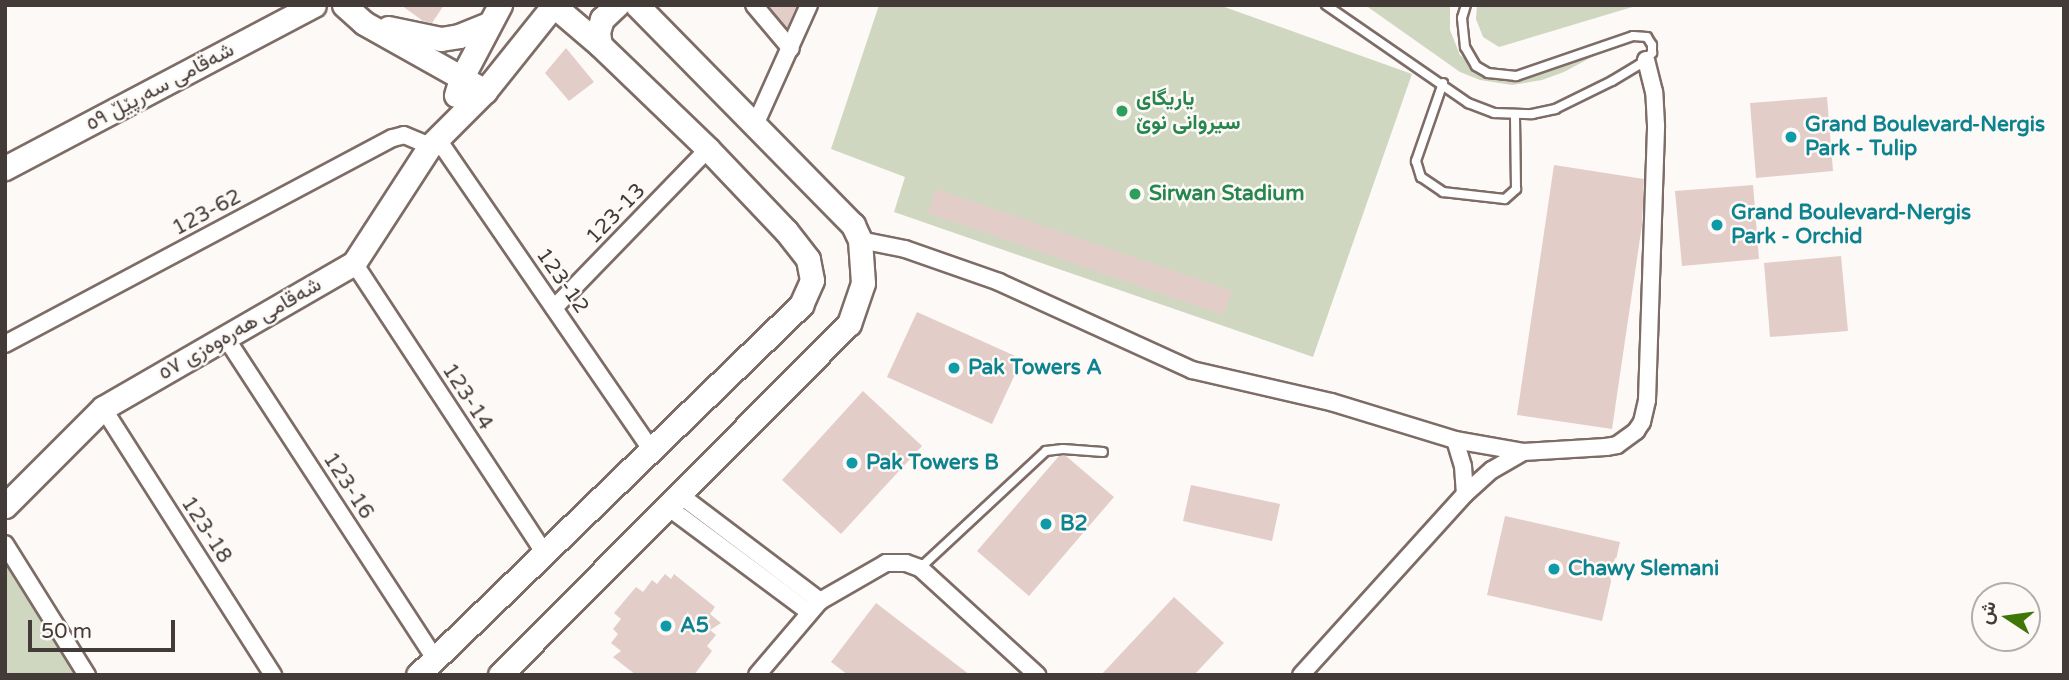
<!DOCTYPE html>
<html>
<head>
<meta charset="utf-8">
<style>
	body { margin:0 }
	#map { position:relative; width:2069px; height:680px; overflow:hidden; background:#fdf9f7; font-family:"Varela Round",Vazirmatn,sans-serif }
	div>[style] { position:absolute }
	.green>* { inset:0; background:#d0d7c1 }
	.building>* { inset:0; background:#e3cdc9 }
	.roads { filter:drop-shadow(2px 0 #7e6c66) drop-shadow(-2px 0 #7e6c66) drop-shadow(0 2px #7e6c66) drop-shadow(0 -2px #7e6c66) }
	.lane>* { height:8px; margin:-4px; padding:0 4px; transform-origin:4px; border-radius:4px; background:#fff }
	.street>* { height:16px; margin:-8px; padding:0 8px; transform-origin:8px; border-radius:8px; background:#fff }
	.secondary>* { height:23px; margin:-11.5px; padding:0 11.5px; transform-origin:11.5px; border-radius:11.5px; background:#fff }
	.dots>* { width:19px; height:19px; translate:-50% -50%; box-sizing:border-box; border:4px solid #fdf9f7; border-radius:50% }
	span { translate:-50% -50%; white-space:nowrap; text-align:center; line-height:1.15; -webkit-text-stroke:5px #fdf9f7; paint-order:stroke }
	.street-label { font-size:21px; color:#433b38 }
	.leisure-label { font-size:21px; color:#27864d; font-weight:700 }
	.left { translate:0 -50%; text-align:left }
	.culture-label { font-size:21px; color:#0d838f; font-weight:700 }
	.frame { position:absolute; inset:0; border:7px solid #433b38; pointer-events:none }
	.north { position:absolute; left:1971px; top:582px; width:70px; height:70px; box-sizing:border-box; background:#fdf9f7; border:2px solid #b3adab; border-radius:50%; rotate:283deg; font-size:19px; font-weight:700; line-height:28px; text-align:center; color:#433b38 }
	.north::after { content:''; display:block; margin:auto; width:24px; height:32px; background:#3e7607; clip-path:polygon(50% 0,100% 100%,50% 72%,0 100%) }
	.scale { position:absolute; left:28px; top:620px; width:147px; height:32px; box-sizing:border-box; border:4px solid #433b38; border-top:0; padding-left:9px; font-size:21px; line-height:24px; white-space:nowrap; color:#433b38; -webkit-text-stroke:5px #fdf9f7; paint-order:stroke }
</style>
</head>
<body>
<div id="map">
	<div class="green">
		<div style="clip-path:polygon(879px 5px,1219px 5px,1412px 74px,1313px 357px,894px 212px,905px 177px,831px 149px)"></div>
		<div style="clip-path:polygon(1365px 5px,1450px 5px,1450px 30px,1460px 55px,1477px 68px,1514px 74px,1635px 34px,1564px 72px,1542px 80px,1512px 85px,1480px 80px,1460px 72px)"></div>
		<div style="clip-path:polygon(1477px 5px,1639px 5px,1499px 47px,1483px 37px,1476px 19px)"></div>
		<div style="clip-path:polygon(5px 550px,82px 675px,5px 675px)"></div>
	</div>
	<div class="building">
		<div style="clip-path:polygon(401px 5px,444px 5px,432px 23px,423px 21px)"></div>
		<div style="clip-path:polygon(768px 5px,797px 5px,787px 28px)"></div>
		<div style="clip-path:polygon(566px 48px,594px 82px,569px 101px,545px 73px)"></div>
		<div style="clip-path:polygon(1827px 97px,1833px 171px,1756px 178px,1750px 103px)"></div>
		<div style="clip-path:polygon(1554px 165px,1644px 179px,1642px 225px,1612px 429px,1517px 415px)"></div>
		<div style="clip-path:polygon(1753px 185px,1759px 259px,1682px 266px,1675px 191px)"></div>
		<div style="clip-path:polygon(936px 189px,1232px 291px,1223px 315px,928px 213px)"></div>
		<div style="clip-path:polygon(1841px 256px,1848px 331px,1770px 337px,1764px 263px)"></div>
		<div style="clip-path:polygon(917px 312px,1022px 359px,992px 424px,887px 377px)"></div>
		<div style="clip-path:polygon(863px 391px,922px 446px,841px 534px,782px 480px)"></div>
		<div style="clip-path:polygon(1059px 456px,1066px 456px,1114px 497px,1029px 596px,977px 551px)"></div>
		<div style="clip-path:polygon(1191px 485px,1280px 504px,1272px 541px,1183px 521px)"></div>
		<div style="clip-path:polygon(1505px 516px,1620px 542px,1602px 621px,1487px 595px)"></div>
		<div style="clip-path:polygon(665px 574px,671px 579px,674px 574px,715px 607px,710px 614px,721px 623px,710px 630px,716px 635px,707px 646px,712px 651px,694px 675px,636px 675px,613px 657px,621px 651px,611px 643px,618px 634px,613px 629px,621px 619px,614px 613px,636px 587px,643px 592px,652px 580px,657px 584px)"></div>
		<div style="clip-path:polygon(1174px 597px,1224px 643px,1194px 675px,1101px 675px)"></div>
		<div style="clip-path:polygon(876px 603px,970px 675px,848px 675px,831px 662px)"></div>
	</div>
	<div class="roads">
		<div class="lane">
			<div style="left:1326px;top:5px;width:173px;rotate:34.6deg"></div>
			<div style="left:1468px;top:103px;width:28px;rotate:21deg"></div>
			<div style="left:1494px;top:113px;width:38px;rotate:2deg"></div>
			<div style="left:1532px;top:114px;width:24px;rotate:-12deg"></div>
			<div style="left:1555px;top:109px;width:64px;rotate:-26.2deg"></div>
			<div style="left:1612px;top:81px;width:31px;rotate:-31deg"></div>
			<div style="left:1639px;top:65px;width:18px;rotate:-43deg"></div>
			<div style="left:1652px;top:53px;width:8px;rotate:-90deg"></div>
			<div style="left:1652px;top:45px;width:9px;rotate:-122deg"></div>
			<div style="left:1647px;top:37px;width:14px;rotate:-176deg"></div>
			<div style="left:1633px;top:36px;width:124px;rotate:161.1deg"></div>
			<div style="left:1516px;top:76px;width:28px;rotate:-174deg"></div>
			<div style="left:1488px;top:73px;width:14px;rotate:-150deg"></div>
			<div style="left:1476px;top:66px;width:22px;rotate:-120deg"></div>
			<div style="left:1465px;top:47px;width:29px;rotate:-96deg"></div>
			<div style="left:1462px;top:18px;width:14px;rotate:-73deg"></div>
			<div style="left:1443px;top:83px;width:83px;rotate:109.1deg"></div>
			<div style="left:1416px;top:161px;width:17px;rotate:73deg"></div>
			<div style="left:1421px;top:177px;width:27px;rotate:34deg"></div>
			<div style="left:1443px;top:192px;width:62px;rotate:6.4deg"></div>
			<div style="left:1505px;top:199px;width:15px;rotate:-42deg"></div>
			<div style="left:1516px;top:189px;width:74px;rotate:-90.8deg"></div>
			<div style="left:920px;top:568px;width:172px;rotate:-42.9deg"></div>
			<div style="left:1046px;top:451px;width:17px;rotate:-7deg"></div>
			<div style="left:1063px;top:449px;width:40px;rotate:4.3deg"></div>
		</div>
		<div class="street">
			<div style="left:754px;top:5px;width:57px;rotate:49.9deg"></div>
			<div style="left:755px;top:125px;width:132px;rotate:-65.8deg"></div>
			<div style="left:437px;top:138px;width:378px;rotate:55.5deg"></div>
			<div style="left:860px;top:240px;width:46px;rotate:11.3deg"></div>
			<div style="left:905px;top:249px;width:100px;rotate:19.3deg"></div>
			<div style="left:999px;top:282px;width:212px;rotate:24.5deg"></div>
			<div style="left:1192px;top:370px;width:143px;rotate:13deg"></div>
			<div style="left:1331px;top:402px;width:130px;rotate:17deg"></div>
			<div style="left:1455px;top:440px;width:69px;rotate:10deg"></div>
			<div style="left:1523px;top:452px;width:83px;rotate:-3.4deg"></div>
			<div style="left:1606px;top:447px;width:11px;rotate:-10deg"></div>
			<div style="left:1617px;top:445px;width:24px;rotate:-36deg"></div>
			<div style="left:1636px;top:431px;width:11px;rotate:-56deg"></div>
			<div style="left:1642px;top:422px;width:23px;rotate:-77deg"></div>
			<div style="left:1647px;top:400px;width:275px;rotate:-88.1deg"></div>
			<div style="left:1656px;top:125px;width:33px;rotate:-93deg"></div>
			<div style="left:1654px;top:92px;width:33px;rotate:-104deg"></div>
			<div style="left:354px;top:263px;width:348px;rotate:56.7deg"></div>
			<div style="left:554px;top:308px;width:221px;rotate:-45.9deg"></div>
			<div style="left:226px;top:338px;width:382px;rotate:56.9deg"></div>
			<div style="left:5px;top:344px;width:439px;rotate:-28deg"></div>
			<div style="left:393px;top:138px;width:11px;rotate:-15deg"></div>
			<div style="left:404px;top:135px;width:28px;rotate:23deg"></div>
			<div style="left:103px;top:408px;width:317px;rotate:57.5deg"></div>
			<div style="left:1455px;top:440px;width:27px;rotate:73deg"></div>
			<div style="left:1463px;top:466px;width:28px;rotate:86deg"></div>
			<div style="left:680px;top:495px;width:176px;rotate:37.1deg"></div>
			<div style="left:668px;top:507px;width:176px;rotate:36.7deg"></div>
			<div style="left:5px;top:544px;width:155px;rotate:58deg"></div>
			<div style="left:757px;top:675px;width:97px;rotate:-49.6deg"></div>
			<div style="left:820px;top:601px;width:76px;rotate:-29.9deg"></div>
			<div style="left:886px;top:563px;width:20px"></div>
			<div style="left:906px;top:563px;width:15px;rotate:20deg"></div>
			<div style="left:920px;top:568px;width:159px;rotate:42.4deg"></div>
			<div style="left:1301px;top:675px;width:244px;rotate:-47.8deg"></div>
			<div style="left:1465px;top:494px;width:36px;rotate:-42deg"></div>
			<div style="left:1492px;top:470px;width:36px;rotate:-30deg"></div>
		</div>
		<div class="secondary">
			<div style="left:344px;top:5px;width:27px;rotate:42deg"></div>
			<div style="left:364px;top:23px;width:139px;rotate:29.3deg"></div>
			<div style="left:388px;top:28px;width:54px;rotate:11.7deg"></div>
			<div style="left:441px;top:39px;width:18px;rotate:-9deg"></div>
			<div style="left:459px;top:36px;width:32px;rotate:-22deg"></div>
			<div style="left:600px;top:45px;width:13px;rotate:-99deg"></div>
			<div style="left:598px;top:32px;width:14px;rotate:-73deg"></div>
			<div style="left:602px;top:19px;width:21px;rotate:-43deg"></div>
			<div style="left:456px;top:95px;width:17px;rotate:-73deg"></div>
			<div style="left:461px;top:79px;width:84px;rotate:-62.2deg"></div>
			<div style="left:5px;top:168px;width:349px;rotate:-27.8deg"></div>
			<div style="left:5px;top:506px;width:139px;rotate:-45deg"></div>
			<div style="left:103px;top:408px;width:290px;rotate:-30deg"></div>
			<div style="left:354px;top:263px;width:140px;rotate:-57deg"></div>
			<div style="left:430px;top:146px;width:78px;rotate:-45deg"></div>
			<div style="left:485px;top:91px;width:110px;rotate:-51.3deg"></div>
			<div style="left:418px;top:675px;width:533px;rotate:-44.01deg"></div>
			<div style="left:801px;top:305px;width:27px;rotate:-66deg"></div>
			<div style="left:812px;top:280px;width:21px;rotate:-101deg"></div>
			<div style="left:808px;top:259px;width:36px;rotate:-128deg"></div>
			<div style="left:786px;top:231px;width:113px;rotate:-133.6deg"></div>
			<div style="left:708px;top:149px;width:150px;rotate:-136.1deg"></div>
			<div style="left:600px;top:45px;width:62px;rotate:-139.6deg"></div>
			<div style="left:500px;top:675px;width:495px;rotate:-45.2deg"></div>
			<div style="left:849px;top:324px;width:43px;rotate:-71.1deg"></div>
			<div style="left:863px;top:283px;width:43px;rotate:-94deg"></div>
			<div style="left:860px;top:240px;width:17px;rotate:-115deg"></div>
			<div style="left:853px;top:225px;width:308px;rotate:-134.5deg"></div>
		</div>
	</div>
	<div class="dots">
		<div style="left:1122px;top:111px;background:#2e9e5b"></div>
		<div style="left:1791px;top:137px;background:#0f9aa8"></div>
		<div style="left:1135px;top:194px;background:#2e9e5b"></div>
		<div style="left:1717px;top:225px;background:#0f9aa8"></div>
		<div style="left:954px;top:368px;background:#0f9aa8"></div>
		<div style="left:852px;top:463px;background:#0f9aa8"></div>
		<div style="left:1046px;top:524px;background:#0f9aa8"></div>
		<div style="left:1554px;top:569px;background:#0f9aa8"></div>
		<div style="left:666px;top:626px;background:#0f9aa8"></div>
	</div>
	<div class="street-label">
		<span style="left:160px;top:87px;rotate:-28deg">شەقامی سەرپێڵ ٥٩</span>
		<span style="left:207px;top:213px;rotate:-28deg">123-62</span>
		<span style="left:616px;top:214px;rotate:-46deg">123-13</span>
		<span style="left:562px;top:281px;rotate:55deg">123-12</span>
		<span style="left:240px;top:329px;rotate:-30deg">شەقامی هەرەوەزی ٥٧</span>
		<span style="left:467px;top:397px;rotate:57deg">123-14</span>
		<span style="left:348px;top:486px;rotate:57deg">123-16</span>
		<span style="left:206px;top:530px;rotate:57deg">123-18</span>
	</div>
	<div class="leisure-label">
		<span class="left" style="left:1136px;top:111px">یاریگای<br>سیروانی نوێ</span>
		<span class="left" style="left:1149px;top:194px">Sirwan Stadium</span>
	</div>
	<div class="culture-label">
		<span class="left" style="left:1805px;top:137px">Grand Boulevard-Nergis<br>Park - Tulip</span>
		<span class="left" style="left:1731px;top:225px">Grand Boulevard-Nergis<br>Park - Orchid</span>
		<span class="left" style="left:968px;top:368px">Pak Towers A</span>
		<span class="left" style="left:866px;top:463px">Pak Towers B</span>
		<span class="left" style="left:1060px;top:524px">B2</span>
		<span class="left" style="left:1568px;top:569px">Chawy Slemani</span>
		<span class="left" style="left:680px;top:626px">A5</span>
	</div>
	<div class="frame"></div>
	<div class="north">ش</div>
	<div class="scale">50 m</div>
</div>
</body>
</html>
